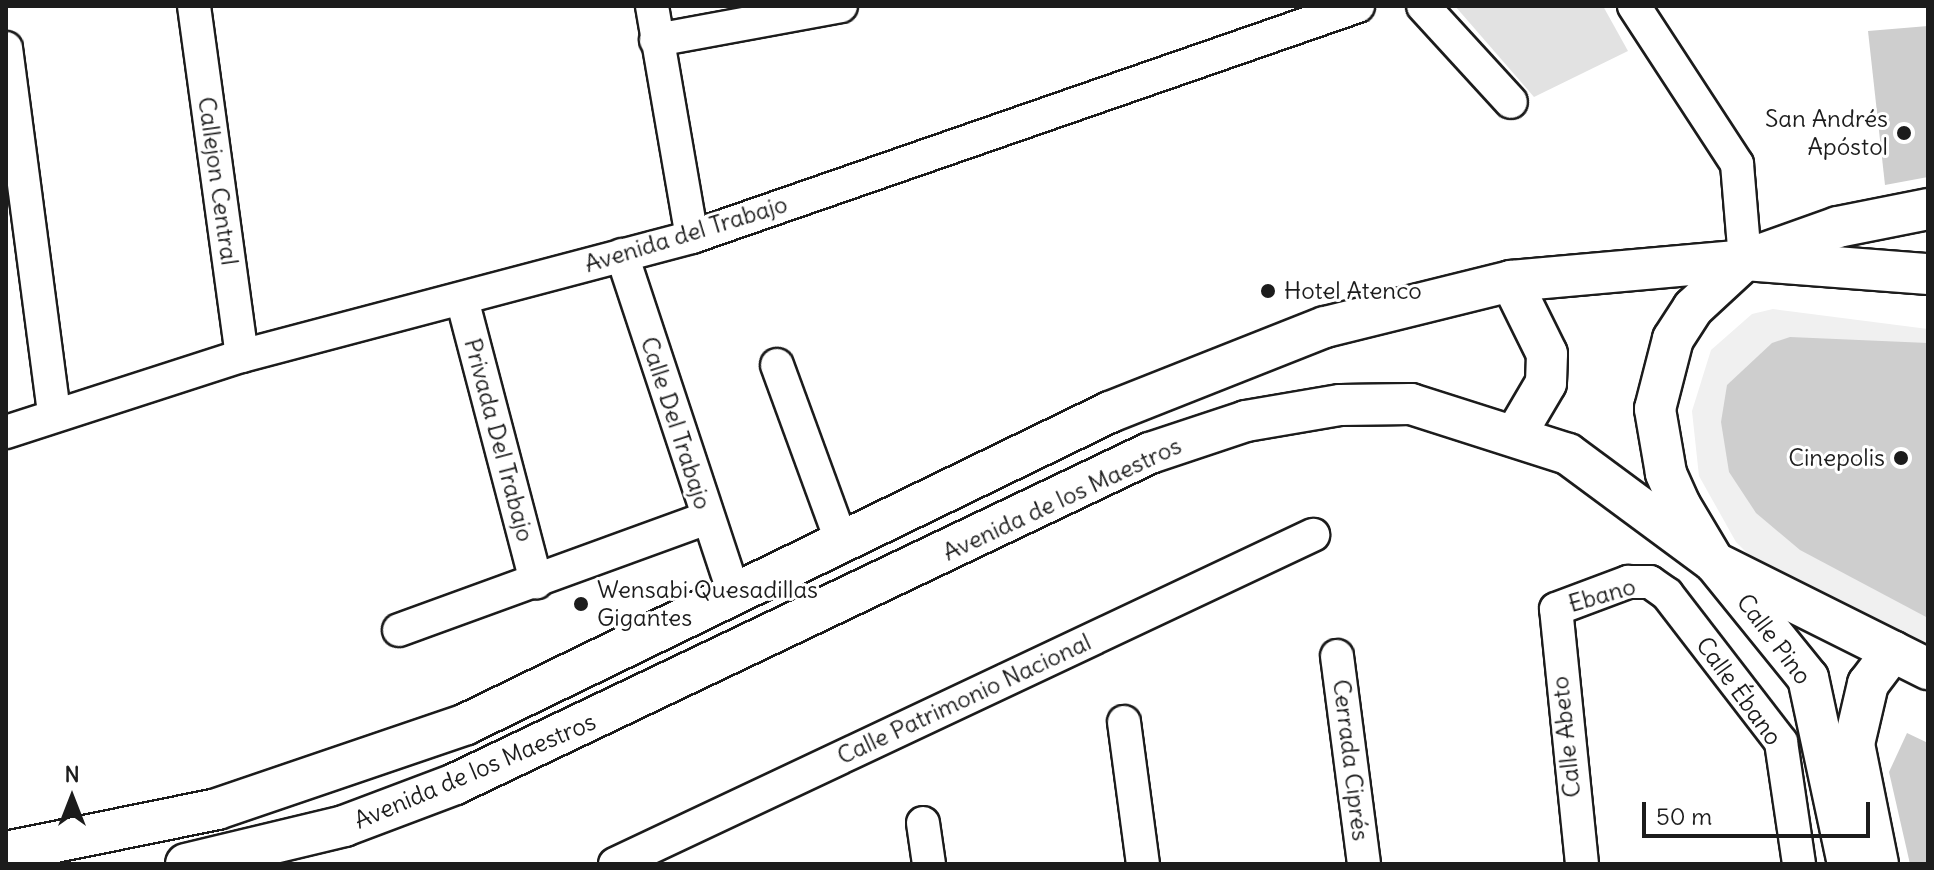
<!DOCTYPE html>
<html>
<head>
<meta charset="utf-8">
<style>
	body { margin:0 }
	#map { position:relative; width:1934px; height:870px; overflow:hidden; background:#fff; font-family:Delius,sans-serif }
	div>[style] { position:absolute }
	.built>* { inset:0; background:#f0f0f0 }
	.green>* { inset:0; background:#e2e2e2 }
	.building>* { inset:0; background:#cecece }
	.roads { filter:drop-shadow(2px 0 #1c1c1c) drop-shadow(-2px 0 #1c1c1c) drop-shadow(0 2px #1c1c1c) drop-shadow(0 -2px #1c1c1c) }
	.minor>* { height:32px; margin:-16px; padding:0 16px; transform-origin:16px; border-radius:16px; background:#fff }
	.major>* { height:40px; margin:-20px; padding:0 20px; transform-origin:20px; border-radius:20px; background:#fff }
	.dots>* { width:22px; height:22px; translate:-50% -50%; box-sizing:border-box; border:4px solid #fff; border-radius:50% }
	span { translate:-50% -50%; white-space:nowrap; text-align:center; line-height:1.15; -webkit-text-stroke:6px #fff; paint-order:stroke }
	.poi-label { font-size:24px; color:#1c1c1c }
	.right { translate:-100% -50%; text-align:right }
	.left { translate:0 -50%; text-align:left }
	.street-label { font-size:24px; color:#1c1c1c }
	.frame { position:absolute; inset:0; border:8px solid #1c1c1c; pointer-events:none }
	.north { position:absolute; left:32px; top:758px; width:80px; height:80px; -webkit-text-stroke:6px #fff; paint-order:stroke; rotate:0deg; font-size:22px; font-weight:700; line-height:32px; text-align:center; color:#1c1c1c }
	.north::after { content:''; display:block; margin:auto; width:28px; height:36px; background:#1c1c1c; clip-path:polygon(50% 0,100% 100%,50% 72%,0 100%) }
	.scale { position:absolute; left:1642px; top:802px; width:228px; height:36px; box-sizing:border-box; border:4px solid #1c1c1c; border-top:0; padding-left:10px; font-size:24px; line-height:28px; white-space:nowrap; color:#1c1c1c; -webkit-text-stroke:6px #fff; paint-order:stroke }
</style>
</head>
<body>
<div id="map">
	<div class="built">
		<div style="clip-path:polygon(1773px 309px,1928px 329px,1928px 655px,1761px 567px,1736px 542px,1699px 476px,1692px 411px,1711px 350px,1752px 314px)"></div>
	</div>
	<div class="green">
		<div style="clip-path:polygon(1455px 6px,1603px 6px,1628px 51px,1534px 97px)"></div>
	</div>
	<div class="building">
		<div style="clip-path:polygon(1928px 26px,1928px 177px,1885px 185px,1868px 31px)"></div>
		<div style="clip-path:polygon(1790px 337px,1928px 343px,1928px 618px,1800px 550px,1756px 513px,1729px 472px,1721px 422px,1727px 385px,1772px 343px)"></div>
		<div style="clip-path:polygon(1907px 733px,1928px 743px,1928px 864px,1910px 864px,1889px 772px)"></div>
	</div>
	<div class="roads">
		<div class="minor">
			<div style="left:194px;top:6px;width:353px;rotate:82.2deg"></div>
			<div style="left:652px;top:6px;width:234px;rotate:80.2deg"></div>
			<div style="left:1423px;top:6px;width:130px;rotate:47.5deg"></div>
			<div style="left:1634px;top:6px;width:189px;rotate:56.9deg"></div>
			<div style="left:1737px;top:164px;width:96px;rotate:85.2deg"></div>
			<div style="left:656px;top:40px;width:188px;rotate:-10.4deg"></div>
			<div style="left:6px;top:48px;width:369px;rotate:82.5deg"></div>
			<div style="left:622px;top:255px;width:354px;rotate:71.7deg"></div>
			<div style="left:462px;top:299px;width:293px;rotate:75.3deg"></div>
			<div style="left:777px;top:365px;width:183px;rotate:69.9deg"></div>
			<div style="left:6px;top:432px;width:248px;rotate:-17.9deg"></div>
			<div style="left:242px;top:356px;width:465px;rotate:-14.8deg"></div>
			<div style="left:692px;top:237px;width:705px;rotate:-19.13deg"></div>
			<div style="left:399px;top:630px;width:327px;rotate:-20deg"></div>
			<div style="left:1337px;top:656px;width:210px;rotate:82.6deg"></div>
			<div style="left:1124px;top:722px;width:143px;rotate:82.4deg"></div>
			<div style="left:923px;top:823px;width:41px;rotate:81.7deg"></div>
			<div style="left:615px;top:864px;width:772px;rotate:-25.24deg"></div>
			<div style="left:1582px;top:864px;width:256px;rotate:-95.8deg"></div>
			<div style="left:1556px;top:609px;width:77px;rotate:-20.6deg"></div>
			<div style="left:1628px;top:582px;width:22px"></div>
			<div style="left:1650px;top:582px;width:21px;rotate:35deg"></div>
			<div style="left:1667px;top:594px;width:187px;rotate:52.4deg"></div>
			<div style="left:1781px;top:742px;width:123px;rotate:81.6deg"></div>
		</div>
		<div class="major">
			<div style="left:1511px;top:281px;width:81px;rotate:63.7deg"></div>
			<div style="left:1547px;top:354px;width:29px;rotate:92deg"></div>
			<div style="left:1546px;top:383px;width:59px;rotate:120.5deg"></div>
			<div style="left:6px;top:852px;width:215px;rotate:-11.5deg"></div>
			<div style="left:217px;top:809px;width:263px;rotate:-18.8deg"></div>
			<div style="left:466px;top:724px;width:716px;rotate:-25.85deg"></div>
			<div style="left:1110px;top:412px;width:231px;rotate:-21.6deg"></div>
			<div style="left:1325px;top:327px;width:192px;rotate:-13.9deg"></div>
			<div style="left:1511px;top:281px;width:235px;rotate:-5.1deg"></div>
			<div style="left:1745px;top:260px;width:184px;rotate:4.4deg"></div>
			<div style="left:186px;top:864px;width:163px;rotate:-13.5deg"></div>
			<div style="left:344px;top:826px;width:119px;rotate:-20.7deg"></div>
			<div style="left:455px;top:784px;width:770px;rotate:-25.47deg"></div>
			<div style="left:1150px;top:453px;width:101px;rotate:-18.4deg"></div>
			<div style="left:1246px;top:421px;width:95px;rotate:-9.7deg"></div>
			<div style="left:1340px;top:405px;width:71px;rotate:-0.8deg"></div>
			<div style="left:1411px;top:404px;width:165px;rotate:17.7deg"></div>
			<div style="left:1568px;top:454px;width:182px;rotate:36.5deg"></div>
			<div style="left:1714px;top:562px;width:239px;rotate:26.6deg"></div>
			<div style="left:1848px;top:864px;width:190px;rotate:-102.1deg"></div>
			<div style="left:1808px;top:678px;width:149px;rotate:-129deg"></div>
			<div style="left:1714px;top:562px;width:66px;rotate:-120.8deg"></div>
			<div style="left:1680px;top:505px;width:35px;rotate:-114deg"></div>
			<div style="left:1666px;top:473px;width:65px;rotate:-99.8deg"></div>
			<div style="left:1655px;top:409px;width:72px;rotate:-75.6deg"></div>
			<div style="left:1673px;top:339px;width:37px;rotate:-57deg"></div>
			<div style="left:1693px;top:308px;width:71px;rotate:-42.7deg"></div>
			<div style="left:1745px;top:260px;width:99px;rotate:-19.5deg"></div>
			<div style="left:1838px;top:227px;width:92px;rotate:-11.3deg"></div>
			<div style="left:1878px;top:864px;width:122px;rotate:-101.3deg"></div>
			<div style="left:1854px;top:744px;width:62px;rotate:-76.9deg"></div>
			<div style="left:1868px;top:684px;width:41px;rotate:-52.9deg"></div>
		</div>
	</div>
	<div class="dots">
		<div style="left:1904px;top:133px;background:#1c1c1c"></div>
		<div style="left:1268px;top:291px;background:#1c1c1c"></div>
		<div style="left:1901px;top:458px;background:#1c1c1c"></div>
		<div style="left:581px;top:604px;background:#1c1c1c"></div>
	</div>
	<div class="poi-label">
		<span class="right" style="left:1888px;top:133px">San Andrés<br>Apóstol</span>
		<span class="left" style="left:1284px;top:291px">Hotel Atenco</span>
		<span class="right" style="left:1885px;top:458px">Cinepolis</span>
		<span class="left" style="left:597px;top:604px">Wensabi Quesadillas<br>Gigantes</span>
	</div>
	<div class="street-label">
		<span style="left:218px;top:181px;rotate:82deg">Callejon Central</span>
		<span style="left:686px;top:234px;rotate:-17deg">Avenida del Trabajo</span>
		<span style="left:676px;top:423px;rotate:72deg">Calle Del Trabajo</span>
		<span style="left:499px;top:440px;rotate:75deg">Privada Del Trabajo</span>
		<span style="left:1062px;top:499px;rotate:-25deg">Avenida de los Maestros</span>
		<span style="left:1602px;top:595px;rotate:-16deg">Ebano</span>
		<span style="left:1774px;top:639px;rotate:53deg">Calle Pino</span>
		<span style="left:1739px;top:691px;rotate:54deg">Calle Ébano</span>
		<span style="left:964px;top:699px;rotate:-25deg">Calle Patrimonio Nacional</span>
		<span style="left:1566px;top:737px;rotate:-96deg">Calle Abeto</span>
		<span style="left:1351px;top:760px;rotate:83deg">Cerrada Ciprés</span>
		<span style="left:475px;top:771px;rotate:-23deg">Avenida de los Maestros</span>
	</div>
	<div class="frame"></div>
	<div class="north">N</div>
	<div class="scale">50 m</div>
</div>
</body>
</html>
